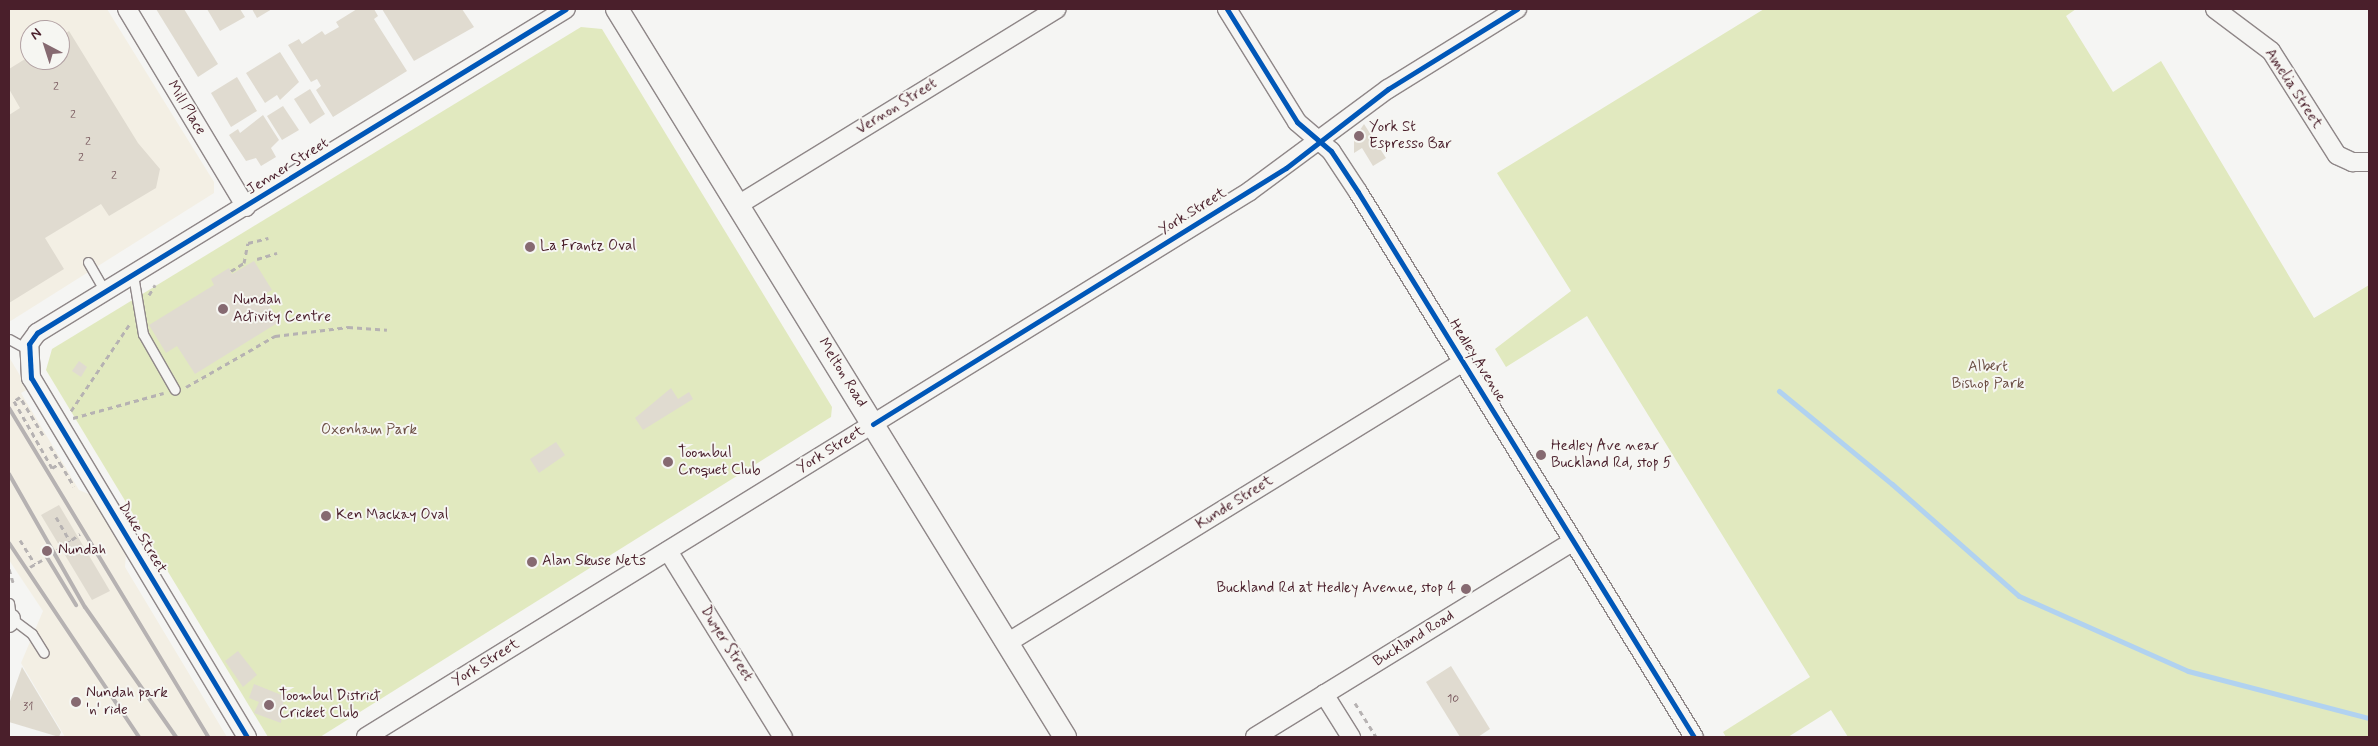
<!DOCTYPE html>
<html>
<head>
<meta charset="utf-8">
<style>
	body { margin:0 }
	#map { position:relative; width:2378px; height:746px; overflow:hidden; background:#f5f5f3; font-family:Mynerve,sans-serif }
	div>[style] { position:absolute }
	.built>* { inset:0; background:#f3efe4 }
	.green>* { inset:0; background:#e1e9bf }
	.stream>* { height:5px; margin:-2.5px; padding:0 2.5px; transform-origin:2.5px; border-radius:2.5px; background:#b1d2f0 }
	.building>* { inset:0; background:#e0dbd0 }
	.path>* { height:3px; margin-top:-1.5px; transform-origin:0; background:repeating-linear-gradient(90deg,#b6b2b2 0 5px,transparent 0 9px) }
	.roads { filter:drop-shadow(1px 0 #8f8788) drop-shadow(-1px 0 #8f8788) drop-shadow(0 1px #8f8788) drop-shadow(0 -1px #8f8788) }
	.service>* { height:9px; margin:-4.5px; padding:0 4.5px; transform-origin:4.5px; border-radius:4.5px; background:#f5f5f3 }
	.minor>* { height:18px; margin:-9px; padding:0 9px; transform-origin:9px; border-radius:9px; background:#f5f5f3 }
	.tertiary>* { height:22px; margin:-11px; padding:0 11px; transform-origin:11px; border-radius:11px; background:#f5f5f3 }
	.rail>* { height:4px; margin:-2px; padding:0 2px; transform-origin:2px; border-radius:2px; background:#b6b2b2 }
	.cycleway>* { height:5px; margin:-2.5px; padding:0 2.5px; transform-origin:2.5px; border-radius:2.5px; background:#0057b8 }
	.dots>* { width:14px; height:14px; translate:-50% -50%; box-sizing:border-box; border:2px solid #f6f6f2; border-radius:50% }
	span { translate:-50% -50%; white-space:nowrap; text-align:center; line-height:1.15; -webkit-text-stroke:4px #f6f6f2; paint-order:stroke }
	.number-label { font-size:12px; color:#704e54 }
	.number-label span { -webkit-text-stroke-width:0 }
	.street-label { font-size:15px; color:#4a1f2b }
	.poi-label { font-size:15px; color:#4a1f2b }
	.left { translate:0 -50%; text-align:left }
	.right { translate:-100% -50%; text-align:right }
	.park-label { font-size:15px; color:#6c4f45 }
	.frame { position:absolute; inset:0; border:10px solid #4a1f2b; pointer-events:none }
	.north { position:absolute; left:20px; top:20px; width:50px; height:50px; box-sizing:border-box; background:#f6f6f2; border:1px solid #b1a0a2; border-radius:50%; rotate:320deg; font-size:14px; font-weight:700; line-height:20px; text-align:center; color:#4a1f2b }
	.north::after { content:''; display:block; margin:auto; width:18px; height:22px; background:#866a71; clip-path:polygon(50% 0,100% 100%,50% 72%,0 100%) }
</style>
</head>
<body>
<div id="map">
	<div class="built">
		<div style="clip-path:polygon(evenodd,9px 9px,107px 9px,214px 182px,214px 193px,9px 322px,9px 9px,30px 30px,60px 30px,60px 60px,30px 60px,30px 30px)"></div>
		<div style="clip-path:polygon(9px 357px,28px 389px,21px 393px,79px 490px,91px 495px,126px 554px,125px 567px,227px 737px,65px 737px,21px 663px,43px 611px,9px 560px)"></div>
	</div>
	<div class="green">
		<div style="clip-path:polygon(1764px 9px,2076px 9px,2066px 16px,2113px 92px,2161px 61px,2314px 318px,2369px 285px,2369px 737px,1848px 737px,1831px 710px,1788px 737px,1726px 737px,1723px 732px,1810px 677px,1587px 316px,1506px 367px,1495px 349px,1571px 291px,1497px 173px)"></div>
		<div style="clip-path:polygon(581px 27px,602px 29px,832px 407px,831px 417px,320px 737px,268px 737px,46px 370px,52px 349px)"></div>
	</div>
	<div class="stream">
		<div style="left:1779px;top:391px;width:146px;rotate:39.5deg"></div>
		<div style="left:1892px;top:484px;width:169px;rotate:41.4deg"></div>
		<div style="left:2019px;top:596px;width:185px;rotate:23.9deg"></div>
		<div style="left:2188px;top:671px;width:187px;rotate:14.6deg"></div>
	</div>
	<div class="building">
		<div style="clip-path:polygon(156px 9px,184px 9px,218px 64px,198px 77px)"></div>
		<div style="clip-path:polygon(207px 9px,240px 9px,245px 17px,220px 31px)"></div>
		<div style="clip-path:polygon(252px 9px,272px 9px,257px 18px)"></div>
		<div style="clip-path:polygon(357px 9px,374px 9px,378px 16px,374px 19px,407px 71px,333px 117px,316px 90px,321px 86px,317px 79px,311px 82px,288px 45px,299px 39px,302px 44px,322px 31px,325px 35px,339px 27px,336px 22px)"></div>
		<div style="clip-path:polygon(382px 9px,462px 9px,474px 27px,414px 61px)"></div>
		<div style="clip-path:polygon(69px 31px,138px 143px,160px 169px,156px 188px,109px 216px,101px 204px,45px 238px,64px 269px,9px 303px,9px 115px,20px 108px,9px 89px,9px 69px,30px 56px,30px 60px,60px 60px,60px 37px)"></div>
		<div style="clip-path:polygon(280px 52px,299px 82px,280px 100px,277px 95px,265px 103px,246px 73px)"></div>
		<div style="clip-path:polygon(237px 77px,257px 111px,231px 127px,211px 93px)"></div>
		<div style="clip-path:polygon(310px 89px,325px 114px,310px 124px,294px 99px)"></div>
		<div style="clip-path:polygon(283px 106px,299px 130px,282px 140px,267px 116px)"></div>
		<div style="clip-path:polygon(263px 115px,279px 140px,271px 148px,276px 157px,261px 166px,256px 158px,246px 161px,229px 135px,238px 129px,240px 133px)"></div>
		<div style="clip-path:polygon(1364px 124px,1386px 158px,1373px 166px,1362px 148px,1354px 153px,1354px 139px)"></div>
		<div style="clip-path:polygon(254px 261px,272px 290px,263px 295px,279px 322px,195px 374px,177px 346px,166px 353px,149px 325px,214px 285px,211px 279px,229px 268px,232px 274px)"></div>
		<div style="clip-path:polygon(79px 361px,87px 367px,81px 377px,72px 371px)"></div>
		<div style="clip-path:polygon(671px 388px,678px 399px,689px 392px,693px 399px,643px 430px,635px 418px)"></div>
		<div style="clip-path:polygon(556px 442px,565px 455px,539px 473px,530px 459px)"></div>
		<div style="clip-path:polygon(59px 505px,110px 591px,92px 600px,41px 515px)"></div>
		<div style="clip-path:polygon(238px 651px,257px 675px,243px 687px,225px 661px)"></div>
		<div style="clip-path:polygon(1451px 666px,1490px 729px,1478px 737px,1460px 737px,1426px 682px)"></div>
		<div style="clip-path:polygon(22px 667px,61px 732px,59px 737px,9px 722px,9px 704px)"></div>
		<div style="clip-path:polygon(254px 684px,284px 696px,281px 723px,254px 713px,259px 702px,249px 698px)"></div>
	</div>
	<div class="path">
		<div style="left:257px;top:259px;width:21px;rotate:-17deg"></div>
		<div style="left:231px;top:271px;width:15px;rotate:-32deg"></div>
		<div style="left:244px;top:263px;width:20px;rotate:-79deg"></div>
		<div style="left:248px;top:243px;width:21px;rotate:-14deg"></div>
		<div style="left:149px;top:295px;width:12px;rotate:-59deg"></div>
		<div style="left:186px;top:387px;width:103px;rotate:-29.8deg"></div>
		<div style="left:275px;top:336px;width:74px;rotate:-7deg"></div>
		<div style="left:348px;top:327px;width:39px;rotate:4deg"></div>
		<div style="left:71px;top:411px;width:104px;rotate:-56deg"></div>
		<div style="left:73px;top:418px;width:94px;rotate:-15.4deg"></div>
		<div style="left:43px;top:435px;width:44px;rotate:-121.2deg"></div>
		<div style="left:20px;top:397px;width:7px;rotate:146deg"></div>
		<div style="left:14px;top:401px;width:77px;rotate:60.4deg"></div>
		<div style="left:52px;top:468px;width:9px;rotate:-32deg"></div>
		<div style="left:60px;top:463px;width:27px;rotate:59deg"></div>
		<div style="left:50px;top:446px;width:20px;rotate:60deg"></div>
		<div style="left:56px;top:517px;width:28px;rotate:60deg"></div>
		<div style="left:20px;top:540px;width:28px;rotate:58deg"></div>
		<div style="left:57px;top:550px;width:28px;rotate:-35deg"></div>
		<div style="left:30px;top:567px;width:14px;rotate:-30deg"></div>
		<div style="left:9px;top:569px;width:14px;rotate:73deg"></div>
		<div style="left:1355px;top:703px;width:40px;rotate:58deg"></div>
	</div>
	<div class="roads">
		<div class="service">
			<div style="left:88px;top:262px;width:34px;rotate:60deg"></div>
			<div style="left:133px;top:275px;width:60px;rotate:80.4deg"></div>
			<div style="left:143px;top:334px;width:64px;rotate:60.3deg"></div>
			<div style="left:9px;top:339px;width:21px;rotate:29deg"></div>
			<div style="left:9px;top:603px;width:15px;rotate:82deg"></div>
			<div style="left:11px;top:618px;width:26px;rotate:37deg"></div>
			<div style="left:32px;top:634px;width:22px;rotate:58deg"></div>
		</div>
		<div class="minor">
			<div style="left:127px;top:9px;width:231px;rotate:59deg"></div>
			<div style="left:1227px;top:9px;width:133px;rotate:58.2deg"></div>
			<div style="left:1297px;top:122px;width:45px;rotate:40.5deg"></div>
			<div style="left:1331px;top:151px;width:49px;rotate:56.6deg"></div>
			<div style="left:1358px;top:192px;width:640px;rotate:58.35deg"></div>
			<div style="left:2215px;top:9px;width:70px;rotate:36.9deg"></div>
			<div style="left:2271px;top:51px;width:123px;rotate:57.6deg"></div>
			<div style="left:2337px;top:155px;width:17px;rotate:25deg"></div>
			<div style="left:2352px;top:162px;width:17px"></div>
			<div style="left:738px;top:205px;width:374px;rotate:-31.6deg"></div>
			<div style="left:668px;top:551px;width:219px;rotate:58.3deg"></div>
			<div style="left:9px;top:623px;width:5px;rotate:-68deg"></div>
			<div style="left:1007px;top:643px;width:536px;rotate:-31.64deg"></div>
			<div style="left:1324px;top:694px;width:51px;rotate:57.9deg"></div>
			<div style="left:247px;top:737px;width:419px;rotate:-121deg"></div>
			<div style="left:31px;top:378px;width:34px;rotate:-93deg"></div>
			<div style="left:29px;top:344px;width:14px;rotate:-54deg"></div>
			<div style="left:37px;top:333px;width:620px;rotate:-31.49deg"></div>
			<div style="left:366px;top:737px;width:1039px;rotate:-31.7deg"></div>
			<div style="left:1250px;top:191px;width:172px;rotate:-36.5deg"></div>
			<div style="left:1388px;top:89px;width:152px;rotate:-31.8deg"></div>
			<div style="left:1255px;top:737px;width:374px;rotate:-31.6deg"></div>
		</div>
		<div class="tertiary">
			<div style="left:617px;top:9px;width:855px;rotate:58.39deg"></div>
		</div>
	</div>
	<div class="rail">
		<div style="left:9px;top:408px;width:385px;rotate:58.8deg"></div>
		<div style="left:9px;top:474px;width:153px;rotate:60.3deg"></div>
		<div style="left:85px;top:607px;width:159px;rotate:55deg"></div>
		<div style="left:9px;top:543px;width:234px;rotate:56.2deg"></div>
		<div style="left:45px;top:554px;width:60px;rotate:58.7deg"></div>
	</div>
	<div class="cycleway">
		<div style="left:1227px;top:9px;width:133px;rotate:58.2deg"></div>
		<div style="left:1297px;top:122px;width:45px;rotate:40.5deg"></div>
		<div style="left:1331px;top:151px;width:49px;rotate:56.6deg"></div>
		<div style="left:1358px;top:192px;width:640px;rotate:58.35deg"></div>
		<div style="left:873px;top:424px;width:486px;rotate:-31.8deg"></div>
		<div style="left:1286px;top:168px;width:129px;rotate:-37.8deg"></div>
		<div style="left:1388px;top:89px;width:152px;rotate:-31.8deg"></div>
		<div style="left:247px;top:737px;width:419px;rotate:-121deg"></div>
		<div style="left:31px;top:378px;width:34px;rotate:-93deg"></div>
		<div style="left:29px;top:344px;width:14px;rotate:-54deg"></div>
		<div style="left:37px;top:333px;width:620px;rotate:-31.49deg"></div>
	</div>
	<div class="dots">
		<div style="left:1359px;top:136px;background:#866a71"></div>
		<div style="left:530px;top:247px;background:#866a71"></div>
		<div style="left:223px;top:309px;background:#866a71"></div>
		<div style="left:1541px;top:455px;background:#866a71"></div>
		<div style="left:668px;top:462px;background:#866a71"></div>
		<div style="left:326px;top:516px;background:#866a71"></div>
		<div style="left:47px;top:551px;background:#866a71"></div>
		<div style="left:532px;top:562px;background:#866a71"></div>
		<div style="left:1466px;top:589px;background:#866a71"></div>
		<div style="left:76px;top:702px;background:#866a71"></div>
		<div style="left:269px;top:705px;background:#866a71"></div>
	</div>
	<div class="number-label">
		<span style="left:56px;top:88px">2</span>
		<span style="left:73px;top:116px">2</span>
		<span style="left:88px;top:143px">2</span>
		<span style="left:81px;top:159px">2</span>
		<span style="left:114px;top:177px">2</span>
		<span style="left:1453px;top:700px">10</span>
		<span style="left:28px;top:708px">31</span>
	</div>
	<div class="street-label">
		<span style="left:2293px;top:89px;rotate:57deg">Amelia Street</span>
		<span style="left:897px;top:107px;rotate:-32deg">Vernon Street</span>
		<span style="left:186px;top:108px;rotate:59deg">Mill Place</span>
		<span style="left:288px;top:167px;rotate:-32deg">Jenner Street</span>
		<span style="left:1193px;top:212px;rotate:-32deg">York Street</span>
		<span style="left:1477px;top:361px;rotate:58deg">Hedley Avenue</span>
		<span style="left:842px;top:373px;rotate:58deg">Melton Road</span>
		<span style="left:831px;top:450px;rotate:-32deg">York Street</span>
		<span style="left:1235px;top:503px;rotate:-32deg">Kunde Street</span>
		<span style="left:142px;top:538px;rotate:59deg">Duke Street</span>
		<span style="left:1414px;top:639px;rotate:-32deg">Buckland Road</span>
		<span style="left:726px;top:644px;rotate:58deg">Dwyer Street</span>
		<span style="left:486px;top:663px;rotate:-32deg">York Street</span>
	</div>
	<div class="poi-label">
		<span class="left" style="left:1369px;top:136px">York St<br>Espresso Bar</span>
		<span class="left" style="left:540px;top:247px">La Frantz Oval</span>
		<span class="left" style="left:233px;top:309px">Nundah<br>Activity Centre</span>
		<span class="left" style="left:1551px;top:455px">Hedley Ave near<br>Buckland Rd, stop 5</span>
		<span class="left" style="left:678px;top:462px">Toombul<br>Croquet Club</span>
		<span class="left" style="left:336px;top:516px">Ken Mackay Oval</span>
		<span class="left" style="left:58px;top:551px">Nundah</span>
		<span class="left" style="left:542px;top:562px">Alan Skuse Nets</span>
		<span class="right" style="left:1456px;top:589px">Buckland Rd at Hedley Avenue, stop 4</span>
		<span class="left" style="left:86px;top:702px">Nundah park<br>'n' ride</span>
		<span class="left" style="left:279px;top:705px">Toombul District<br>Cricket Club</span>
	</div>
	<div class="park-label">
		<span style="left:1988px;top:376px">Albert<br>Bishop Park</span>
		<span style="left:369px;top:431px">Oxenham Park</span>
	</div>
	<div class="frame"></div>
	<div class="north">N</div>
</div>
</body>
</html>
